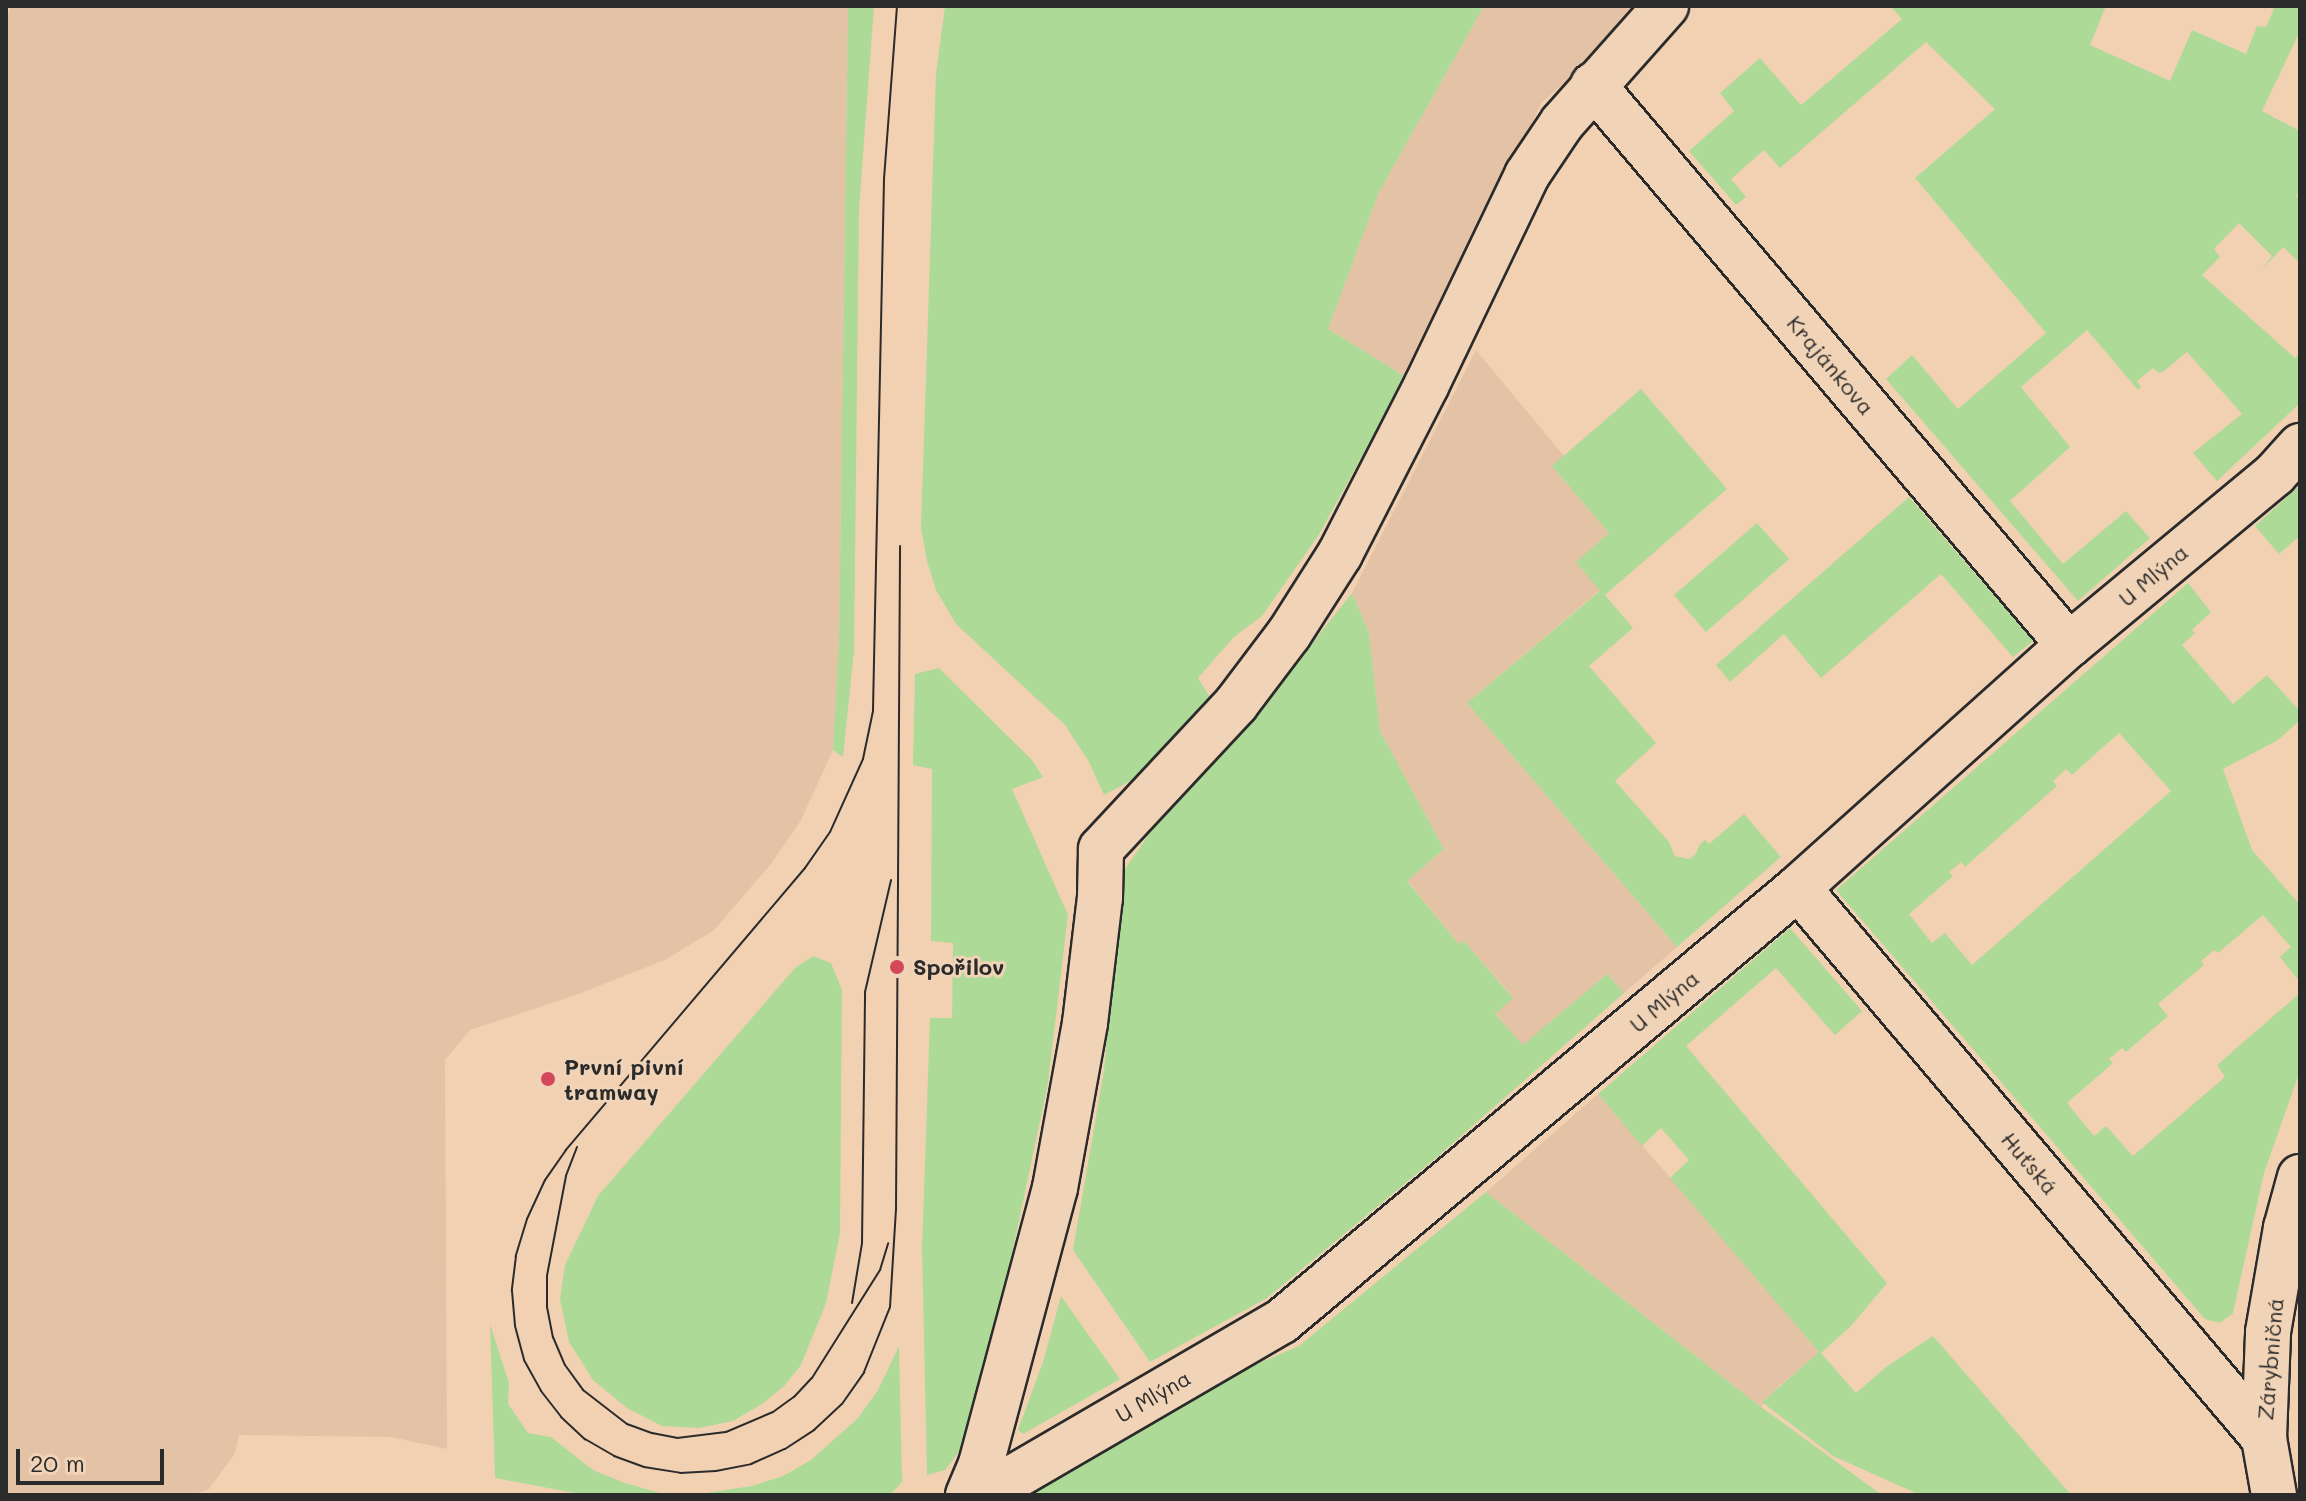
<!DOCTYPE html>
<html>
<head>
<meta charset="utf-8">
<style>
	body { margin:0 }
	#map { position:relative; width:2306px; height:1501px; overflow:hidden; background:#f2d1b3; font-family:Mali,sans-serif }
	div>[style] { position:absolute }
	.built>* { inset:0; background:#e4c2a6 }
	.green>* { inset:0; background:#aeda98 }
	.roads { filter:drop-shadow(2px 0 #2b2b2b) drop-shadow(-2px 0 #2b2b2b) drop-shadow(0 2px #2b2b2b) drop-shadow(0 -2px #2b2b2b) }
	.minor>* { height:44px; margin:-22px; padding:0 22px; transform-origin:22px; border-radius:22px; background:#f1d4b7 }
	.tram>* { height:2px; margin:-1px; padding:0 1px; transform-origin:1px; border-radius:1px; background:#2b2b2b }
	.dots>* { width:22px; height:22px; translate:-50% -50%; box-sizing:border-box; border:4px solid #f1d4b7; border-radius:50% }
	span { translate:-50% -50%; white-space:nowrap; text-align:center; line-height:1.15; -webkit-text-stroke:6px #f1d4b7; paint-order:stroke }
	.street-label { font-size:22px; color:#2b2b2b }
	.poi-label { font-size:22px; color:#2b2b2b; font-weight:700 }
	.left { translate:0 -50%; text-align:left }
	.frame { position:absolute; inset:0; border:8px solid #2b2b2b; pointer-events:none }
	.scale { position:absolute; left:16px; top:1449px; width:148px; height:36px; box-sizing:border-box; border:4px solid #2b2b2b; border-top:0; padding-left:10px; font-size:24px; line-height:28px; white-space:nowrap; color:#2b2b2b; -webkit-text-stroke:6px #f1d4b7; paint-order:stroke }
</style>
</head>
<body>
<div id="map">
	<div class="built">
		<div style="clip-path:polygon(11px 6px,848px 6px,839px 637px,833px 750px,801px 820px,771px 864px,714px 930px,667px 959px,576px 995px,470px 1030px,445px 1060px,447px 1449px,391px 1437px,239px 1435px,235px 1453px,209px 1489px,193px 1495px,6px 1495px,6px 20px)"></div>
		<div style="clip-path:polygon(1484px 6px,1654px 6px,1542px 102px,1406px 377px,1328px 329px,1379px 192px)"></div>
		<div style="clip-path:polygon(1476px 350px,1564px 456px,1552px 466px,1609px 533px,1600px 590px,1467px 703px,1677px 947px,1624px 993px,1607px 974px,1523px 1046px,1495px 1013px,1513px 997px,1464px 941px,1460px 945px,1407px 880px,1444px 849px,1380px 731px,1369px 633px,1352px 593px)"></div>
		<div style="clip-path:polygon(1598px 1094px,1820px 1352px,1779px 1386px,1761px 1407px,1486px 1192px)"></div>
	</div>
	<div class="green">
		<div style="clip-path:polygon(848px 6px,874px 6px,859px 209px,854px 651px,843px 757px,833px 750px,839px 637px)"></div>
		<div style="clip-path:polygon(945px 6px,1484px 6px,1379px 192px,1328px 329px,1406px 377px,1318px 536px,1262px 616px,1234px 637px,1198px 678px,1211px 699px,1132px 780px,1104px 795px,1089px 762px,1065px 725px,956px 624px,936px 590px,927px 561px,921px 528px,936px 74px)"></div>
		<div style="clip-path:polygon(1890px 6px,2106px 6px,2090px 45px,2170px 81px,2192px 30px,2246px 54px,2257px 26px,2266px 27px,2274px 9px,2268px 6px,2300px 6px,2300px 31px,2262px 111px,2300px 131px,2300px 189px,2296px 196px,2300px 198px,2300px 263px,2283px 247px,2261px 270px,2272px 256px,2239px 223px,2214px 249px,2220px 257px,2202px 275px,2295px 358px,2300px 353px,2300px 403px,2217px 481px,2193px 453px,2242px 414px,2187px 352px,2164px 371px,2159px 373px,2153px 368px,2137px 381px,2141px 387px,2138px 390px,2087px 330px,2021px 387px,2070px 447px,2010px 501px,2063px 564px,2126px 511px,2150px 538px,2078px 601px,1886px 379px,1912px 355px,1958px 409px,2046px 333px,1915px 178px,1995px 109px,1926px 42px,1780px 168px,1764px 150px,1731px 179px,1746px 197px,1736px 205px,1689px 151px,1734px 111px,1720px 93px,1760px 58px,1801px 105px,1902px 19px)"></div>
		<div style="clip-path:polygon(1641px 389px,1727px 489px,1605px 595px,1633px 628px,1589px 666px,1656px 743px,1615px 781px,1669px 842px,1675px 856px,1689px 859px,1695px 855px,1700px 844px,1705px 840px,1709px 844px,1744px 814px,1781px 857px,1677px 947px,1467px 703px,1600px 591px,1576px 562px,1609px 533px,1552px 466px)"></div>
		<div style="clip-path:polygon(2300px 485px,2300px 536px,2279px 554px,2255px 526px)"></div>
		<div style="clip-path:polygon(1909px 497px,2033px 641px,2013px 657px,1941px 574px,1821px 678px,1784px 634px,1730px 682px,1716px 665px)"></div>
		<div style="clip-path:polygon(1757px 523px,1789px 559px,1706px 632px,1674px 595px)"></div>
		<div style="clip-path:polygon(evenodd,2188px 583px,2211px 612px,2192px 630px,2195px 633px,2182px 645px,2233px 704px,2267px 675px,2300px 711px,2300px 720px,2278px 740px,2223px 769px,2252px 850px,2300px 905px,2300px 982px,2280px 957px,2291px 947px,2263px 915px,2218px 953px,2214px 950px,2201px 961px,2204px 965px,2158px 1004px,2168px 1016px,2126px 1052px,2122px 1048px,2109px 1059px,2113px 1063px,2067px 1103px,2094px 1136px,2106px 1126px,2133px 1156px,2225px 1077px,2217px 1065px,2300px 993px,2300px 1071px,2264px 1173px,2233px 1313px,2220px 1323px,2205px 1319px,1836px 890px,2188px 583px,2119px 733px,2171px 791px,1972px 965px,1945px 933px,1932px 943px,1909px 914px,1953px 876px,1949px 872px,1961px 862px,1965px 867px,2057px 786px,2053px 781px,2066px 769px,2072px 775px,2119px 733px)"></div>
		<div style="clip-path:polygon(1352px 593px,1369px 633px,1380px 731px,1444px 849px,1407px 881px,1459px 944px,1464px 941px,1513px 998px,1495px 1014px,1523px 1045px,1607px 974px,1624px 993px,1437px 1157px,1267px 1298px,1150px 1362px,1073px 1250px,1104px 1070px,1123px 872px,1158px 821px,1256px 714px)"></div>
		<div style="clip-path:polygon(939px 668px,1032px 760px,1043px 777px,1012px 789px,1068px 915px,1048px 1083px,1003px 1296px,965px 1444px,945px 1470px,927px 1475px,922px 1248px,930px 1018px,952px 1018px,953px 943px,931px 941px,932px 769px,913px 765px,915px 674px)"></div>
		<div style="clip-path:polygon(1790px 928px,1862px 1011px,1835px 1035px,1776px 968px,1686px 1046px,1887px 1283px,1851px 1326px,1821px 1353px,1856px 1393px,1886px 1367px,1933px 1336px,2071px 1495px,1920px 1495px,1833px 1456px,1762px 1402px,1819px 1352px,1670px 1178px,1689px 1160px,1661px 1128px,1642px 1146px,1598px 1094px)"></div>
		<div style="clip-path:polygon(813px 956px,831px 963px,842px 990px,840px 1233px,826px 1303px,801px 1365px,784px 1386px,762px 1404px,733px 1421px,699px 1428px,662px 1426px,627px 1408px,593px 1380px,569px 1342px,560px 1299px,565px 1265px,598px 1196px,795px 968px)"></div>
		<div style="clip-path:polygon(1486px 1192px,1761px 1407px,1882px 1495px,1023px 1495px,1236px 1373px,1299px 1346px)"></div>
		<div style="clip-path:polygon(1061px 1296px,1120px 1379px,1023px 1434px,1018px 1430px,1043px 1362px)"></div>
		<div style="clip-path:polygon(490px 1324px,509px 1383px,508px 1404px,528px 1433px,551px 1437px,593px 1470px,625px 1483px,660px 1493px,693px 1495px,752px 1486px,783px 1476px,811px 1460px,858px 1418px,878px 1390px,899px 1346px,902px 1482px,890px 1495px,586px 1495px,495px 1478px)"></div>
	</div>
	<div class="roads">
		<div class="minor">
			<div style="left:1593px;top:85px;width:735px;rotate:49.64deg"></div>
			<div style="left:1798px;top:888px;width:721px;rotate:49.73deg"></div>
			<div style="left:968px;top:1495px;width:34px;rotate:-67deg"></div>
			<div style="left:981px;top:1464px;width:286px;rotate:-75deg"></div>
			<div style="left:1055px;top:1188px;width:168px;rotate:-79.7deg"></div>
			<div style="left:1085px;top:1023px;width:126px;rotate:-83.2deg"></div>
			<div style="left:1100px;top:898px;width:49px;rotate:-88.8deg"></div>
			<div style="left:1101px;top:849px;width:198px;rotate:-47deg"></div>
			<div style="left:1236px;top:704px;width:88px;rotate:-52.9deg"></div>
			<div style="left:1289px;top:634px;width:95px;rotate:-57.5deg"></div>
			<div style="left:1340px;top:554px;width:189px;rotate:-62.9deg"></div>
			<div style="left:1426px;top:386px;width:234px;rotate:-64.4deg"></div>
			<div style="left:1527px;top:175px;width:63px;rotate:-56.1deg"></div>
			<div style="left:1562px;top:123px;width:157px;rotate:-48.4deg"></div>
			<div style="left:983px;top:1495px;width:346px;rotate:-30.2deg"></div>
			<div style="left:1282px;top:1321px;width:674px;rotate:-40deg"></div>
			<div style="left:1798px;top:888px;width:364px;rotate:-41.9deg"></div>
			<div style="left:2069px;top:645px;width:268px;rotate:-39.7deg"></div>
			<div style="left:2275px;top:474px;width:38px;rotate:-48deg"></div>
			<div style="left:2274px;top:1495px;width:58px;rotate:-100deg"></div>
			<div style="left:2264px;top:1438px;width:106px;rotate:-87.8deg"></div>
			<div style="left:2268px;top:1332px;width:106px;rotate:-80.2deg"></div>
			<div style="left:2286px;top:1228px;width:53px;rotate:-74.6deg"></div>
		</div>
	</div>
	<div class="tram">
		<div style="left:897px;top:6px;width:174px;rotate:94.3deg"></div>
		<div style="left:884px;top:180px;width:531px;rotate:91.19deg"></div>
		<div style="left:873px;top:711px;width:49px;rotate:101.8deg"></div>
		<div style="left:863px;top:759px;width:80px;rotate:114.3deg"></div>
		<div style="left:830px;top:832px;width:44px;rotate:124.8deg"></div>
		<div style="left:805px;top:868px;width:370px;rotate:130.3deg"></div>
		<div style="left:566px;top:1150px;width:37px;rotate:125deg"></div>
		<div style="left:545px;top:1180px;width:43px;rotate:114.8deg"></div>
		<div style="left:527px;top:1219px;width:39px;rotate:107deg"></div>
		<div style="left:516px;top:1256px;width:35px;rotate:97deg"></div>
		<div style="left:512px;top:1291px;width:35px;rotate:85deg"></div>
		<div style="left:515px;top:1326px;width:35px;rotate:75deg"></div>
		<div style="left:524px;top:1360px;width:35px;rotate:61deg"></div>
		<div style="left:541px;top:1391px;width:33px;rotate:52deg"></div>
		<div style="left:561px;top:1417px;width:33px;rotate:43deg"></div>
		<div style="left:585px;top:1439px;width:34px;rotate:30deg"></div>
		<div style="left:614px;top:1456px;width:32px;rotate:20deg"></div>
		<div style="left:644px;top:1467px;width:36px;rotate:9deg"></div>
		<div style="left:680px;top:1473px;width:36px;rotate:-3deg"></div>
		<div style="left:716px;top:1471px;width:36px;rotate:-11deg"></div>
		<div style="left:751px;top:1464px;width:37px;rotate:-24deg"></div>
		<div style="left:785px;top:1449px;width:35px;rotate:-33deg"></div>
		<div style="left:814px;top:1430px;width:38px;rotate:-43deg"></div>
		<div style="left:842px;top:1404px;width:39px;rotate:-55deg"></div>
		<div style="left:864px;top:1372px;width:70px;rotate:-68.2deg"></div>
		<div style="left:890px;top:1307px;width:97px;rotate:-86.5deg"></div>
		<div style="left:896px;top:1210px;width:664px;rotate:-89.65deg"></div>
		<div style="left:577px;top:1147px;width:31px;rotate:111deg"></div>
		<div style="left:566px;top:1176px;width:102px;rotate:100.8deg"></div>
		<div style="left:547px;top:1276px;width:31px;rotate:90deg"></div>
		<div style="left:547px;top:1307px;width:31px;rotate:79deg"></div>
		<div style="left:553px;top:1337px;width:30px;rotate:67deg"></div>
		<div style="left:565px;top:1365px;width:31px;rotate:54deg"></div>
		<div style="left:583px;top:1390px;width:56px;rotate:37.7deg"></div>
		<div style="left:627px;top:1424px;width:27px;rotate:20deg"></div>
		<div style="left:652px;top:1433px;width:25px;rotate:11deg"></div>
		<div style="left:677px;top:1438px;width:49px;rotate:-7deg"></div>
		<div style="left:726px;top:1432px;width:51px;rotate:-23.1deg"></div>
		<div style="left:773px;top:1412px;width:26px;rotate:-36deg"></div>
		<div style="left:794px;top:1397px;width:26px;rotate:-47deg"></div>
		<div style="left:812px;top:1378px;width:128px;rotate:-57.8deg"></div>
		<div style="left:880px;top:1270px;width:28px;rotate:-73deg"></div>
		<div style="left:852px;top:1303px;width:61px;rotate:-80.5deg"></div>
		<div style="left:862px;top:1243px;width:251px;rotate:-89.3deg"></div>
		<div style="left:865px;top:992px;width:115px;rotate:-76.9deg"></div>
	</div>
	<div class="dots">
		<div style="left:897px;top:967px;background:#d1495b"></div>
		<div style="left:548px;top:1079px;background:#d1495b"></div>
	</div>
	<div class="street-label">
		<span style="left:1831px;top:365px;rotate:50deg">Krajánkova</span>
		<span style="left:2153px;top:575px;rotate:-40deg">U Mlýna</span>
		<span style="left:1664px;top:1001px;rotate:-40deg">U Mlýna</span>
		<span style="left:2030px;top:1163px;rotate:50deg">Huťská</span>
		<span style="left:2270px;top:1359px;rotate:-85deg">Zárybničná</span>
		<span style="left:1153px;top:1396px;rotate:-30deg">U Mlýna</span>
	</div>
	<div class="poi-label">
		<span class="left" style="left:913px;top:967px">Spořilov</span>
		<span class="left" style="left:564px;top:1079px">První pivní<br>tramway</span>
	</div>
	<div class="frame"></div>
	<div class="scale">20 m</div>
</div>
</body>
</html>
